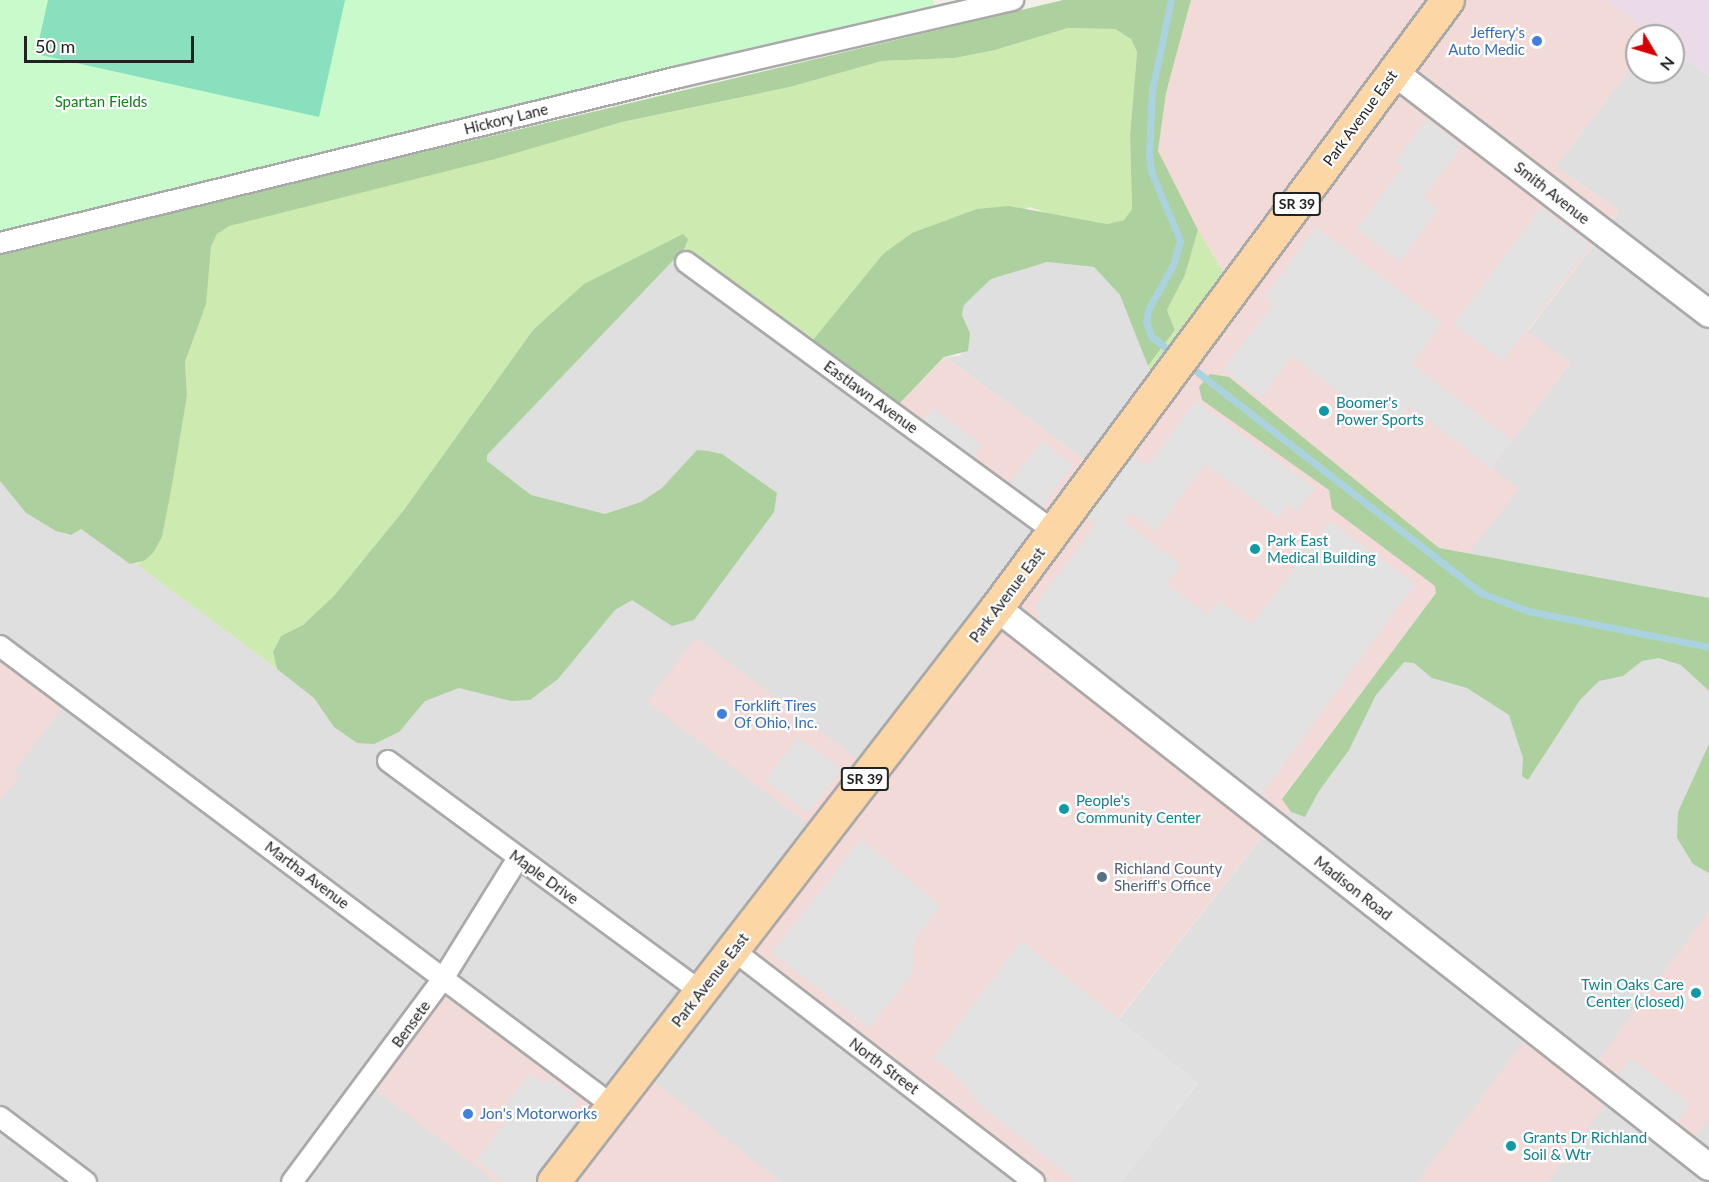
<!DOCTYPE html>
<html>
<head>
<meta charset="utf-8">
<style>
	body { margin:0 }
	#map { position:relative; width:1709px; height:1182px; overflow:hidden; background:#f2efe9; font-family:Lato,sans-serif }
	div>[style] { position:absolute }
	.residential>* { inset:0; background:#e0dfdf }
	.commercial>* { inset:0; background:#f2dad9 }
	.industrial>* { inset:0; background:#ebdbe8 }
	.grass>* { inset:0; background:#cdebb0 }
	.forest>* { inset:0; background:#add19e }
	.park>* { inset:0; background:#c8facc }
	.pitch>* { inset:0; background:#88e0be }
	.parking>* { inset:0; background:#e2e2e2 }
	.stream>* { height:7px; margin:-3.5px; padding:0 3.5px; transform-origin:3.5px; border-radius:3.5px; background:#aad3df }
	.roads { filter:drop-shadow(2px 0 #a9a9a9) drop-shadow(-2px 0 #a9a9a9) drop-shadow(0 2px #a9a9a9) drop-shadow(0 -2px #a9a9a9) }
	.minor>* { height:20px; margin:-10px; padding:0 10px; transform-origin:10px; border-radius:10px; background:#fff }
	.tertiary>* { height:26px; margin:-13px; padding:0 13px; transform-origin:13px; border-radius:13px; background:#fff }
	.primary>* { height:32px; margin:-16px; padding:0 16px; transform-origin:16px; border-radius:16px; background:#fcd6a4 }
	.dots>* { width:16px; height:16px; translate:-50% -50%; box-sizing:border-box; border:3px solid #fff; border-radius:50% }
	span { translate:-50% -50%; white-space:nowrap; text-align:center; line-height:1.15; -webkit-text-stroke:4.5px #fff; paint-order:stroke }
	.shield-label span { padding:2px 4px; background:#fff; border:2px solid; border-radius:4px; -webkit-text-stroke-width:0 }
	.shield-label { font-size:14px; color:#222; font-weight:700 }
	.shop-label { font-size:15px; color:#366cbe }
	.right { translate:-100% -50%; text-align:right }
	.left { translate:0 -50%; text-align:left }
	.park-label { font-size:15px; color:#0c8416 }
	.street-label { font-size:15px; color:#222 }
	.culture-label { font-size:15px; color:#0d838f }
	.service-label { font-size:15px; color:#4e5e75 }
	.north { position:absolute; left:1625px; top:24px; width:60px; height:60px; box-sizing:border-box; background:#fff; border:2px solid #a7a7a7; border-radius:50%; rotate:128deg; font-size:16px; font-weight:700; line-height:24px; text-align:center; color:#222 }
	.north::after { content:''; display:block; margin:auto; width:21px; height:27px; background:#d40000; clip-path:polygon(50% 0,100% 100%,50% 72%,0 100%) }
	.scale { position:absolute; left:24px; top:36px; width:170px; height:27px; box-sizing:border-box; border:3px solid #222; border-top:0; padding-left:8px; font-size:18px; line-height:21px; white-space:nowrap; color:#222; -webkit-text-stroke:4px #fff; paint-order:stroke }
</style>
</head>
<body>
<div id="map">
	<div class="residential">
		<div style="clip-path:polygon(1673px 49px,1709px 76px,1709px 1182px,1121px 1182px,1198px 1083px,1118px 1020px,1279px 815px,1282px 799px,1436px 593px,1202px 400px,1229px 377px,1404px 517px,1491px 468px,1570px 363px,1527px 332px,1619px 211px,1556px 166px,1637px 59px,1637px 72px,1673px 72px)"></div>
		<div style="clip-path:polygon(685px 248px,1074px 533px,751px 953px,1053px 1182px,0 1182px,0 481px,26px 513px,67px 535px,81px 529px,136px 564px,277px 669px)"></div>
		<div style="clip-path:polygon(1047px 262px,1094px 267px,1120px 295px,1134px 322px,1150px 375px,1086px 461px,945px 357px,960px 356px,970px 333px,962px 315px,964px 305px,991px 278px)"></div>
	</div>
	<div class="commercial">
		<div style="clip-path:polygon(1191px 0,1606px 0,1655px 36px,1637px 36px,1637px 59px,1556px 166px,1619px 211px,1527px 331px,1570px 363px,1492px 468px,1519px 489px,1468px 553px,1439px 548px,1229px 377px,1202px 400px,1329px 490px,1435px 586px,1436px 593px,1282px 798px,1291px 812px,1279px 815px,1118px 1019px,1198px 1082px,1121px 1182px,1053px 1182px,751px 953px,835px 845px,647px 702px,696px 638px,885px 780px,1074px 534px,898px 405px,945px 357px,1086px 461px,1225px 275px,1184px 207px,1158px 151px,1166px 93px)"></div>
		<div style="clip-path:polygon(0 658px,64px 706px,13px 771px,19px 776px,0 800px)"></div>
		<div style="clip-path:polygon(1709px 911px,1709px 1118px,1694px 1137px,1597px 1062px)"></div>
		<div style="clip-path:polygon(442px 988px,616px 1119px,649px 1078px,781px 1182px,496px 1182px,369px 1085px)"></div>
		<div style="clip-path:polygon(1526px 1039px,1607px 1103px,1547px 1182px,1417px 1182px)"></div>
	</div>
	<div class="industrial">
		<div style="clip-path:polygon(1606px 0,1709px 0,1709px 76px,1673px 49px,1673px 36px,1655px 36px)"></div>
	</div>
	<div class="grass">
		<div style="clip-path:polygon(1068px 28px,1115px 29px,1131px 39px,1137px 52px,1130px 135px,1132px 209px,1124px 220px,1107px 224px,1057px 217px,1030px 207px,883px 254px,812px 341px,685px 248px,688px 244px,533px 330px,403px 511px,334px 597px,303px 625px,281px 636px,273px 652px,277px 669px,136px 564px,144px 561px,162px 537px,187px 396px,185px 362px,196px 331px,211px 247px,217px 234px,229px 225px,622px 122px,790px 87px,882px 61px,955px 58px,995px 50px)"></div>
		<div style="clip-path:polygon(1198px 230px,1225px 275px,1150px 375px,1148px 366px,1175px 330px,1167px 310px,1185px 275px)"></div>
	</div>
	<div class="forest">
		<div style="clip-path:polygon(1063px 0,1191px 0,1166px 93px,1158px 151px,1198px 230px,1185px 275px,1167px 310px,1175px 330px,1148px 366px,1120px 295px,1094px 267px,1047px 262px,991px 279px,964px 305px,962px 315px,970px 333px,968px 351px,944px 357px,898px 405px,812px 341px,883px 254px,912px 233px,977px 209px,1009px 206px,1107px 224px,1124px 220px,1132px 209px,1130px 135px,1137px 52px,1131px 39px,1115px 29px,1068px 28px,995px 50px,955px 58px,882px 61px,790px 87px,622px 122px,495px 159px,229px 226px,217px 234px,211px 247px,206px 304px,185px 362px,187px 396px,172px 485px,162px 537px,153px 553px,144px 561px,130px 564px,81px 529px,71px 535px,56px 531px,26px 513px,0 481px,0 253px)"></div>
		<div style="clip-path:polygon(683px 234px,688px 239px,685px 248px,487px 455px,487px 461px,531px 495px,605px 514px,641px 502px,662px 488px,697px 450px,708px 451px,722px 454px,777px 493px,774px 512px,694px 620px,672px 626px,632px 600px,615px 610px,558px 679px,530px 700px,511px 701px,459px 688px,425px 701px,399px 732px,374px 744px,357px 743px,334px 727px,314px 698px,277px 669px,273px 652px,281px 636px,303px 625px,334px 596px,403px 511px,533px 330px,584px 284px)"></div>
		<div style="clip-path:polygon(1210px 374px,1229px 377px,1439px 548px,1709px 598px,1709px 691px,1681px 665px,1659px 658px,1642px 661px,1623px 676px,1599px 681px,1580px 700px,1528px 780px,1522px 776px,1523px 758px,1509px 715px,1467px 688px,1432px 678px,1414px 663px,1404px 662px,1376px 695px,1349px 750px,1319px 791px,1305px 817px,1291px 812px,1282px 799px,1436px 593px,1435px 586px,1332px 509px,1329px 490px,1202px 400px,1199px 387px)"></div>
		<div style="clip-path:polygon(1709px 744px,1709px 873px,1693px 864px,1677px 838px,1678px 812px)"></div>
	</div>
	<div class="park">
		<div style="clip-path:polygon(0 0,933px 0,935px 6px,0 231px)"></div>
	</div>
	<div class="pitch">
		<div style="clip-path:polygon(48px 0,345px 0,319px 117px,36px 54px)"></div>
	</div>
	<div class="parking">
		<div style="clip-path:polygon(1426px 119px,1462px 146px,1424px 197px,1439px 209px,1399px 262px,1356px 229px,1402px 167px,1395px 161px)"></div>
		<div style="clip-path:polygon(1541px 207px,1590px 244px,1503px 361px,1453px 324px)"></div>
		<div style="clip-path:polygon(1316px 227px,1442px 323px,1412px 364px,1512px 440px,1491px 468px,1409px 406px,1389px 433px,1292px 356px,1261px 398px,1223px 369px,1273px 304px,1264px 297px)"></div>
		<div style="clip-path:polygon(1195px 401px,1315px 488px,1297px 511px,1288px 505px,1278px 518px,1205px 465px,1156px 531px,1130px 513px,1124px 522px,1181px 565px,1167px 584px,1208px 615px,1219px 601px,1252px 624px,1330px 521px,1415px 584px,1260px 797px,1041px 623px,1036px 604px,1096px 524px,1085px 516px,1131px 455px,1147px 466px)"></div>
		<div style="clip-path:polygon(933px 408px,982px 445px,972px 458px,923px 421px)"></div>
		<div style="clip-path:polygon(1041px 441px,1073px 465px,1042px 507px,1009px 483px)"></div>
		<div style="clip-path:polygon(798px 737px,842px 770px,808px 813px,765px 780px)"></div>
		<div style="clip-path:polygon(861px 839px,941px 906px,915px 938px,912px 975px,869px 1029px,772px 952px)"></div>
		<div style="clip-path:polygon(1021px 941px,1198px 1082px,1121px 1182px,1077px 1182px,985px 1110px,952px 1072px,933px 1058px)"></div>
		<div style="clip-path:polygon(1630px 1058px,1690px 1104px,1676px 1123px,1616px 1077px)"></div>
		<div style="clip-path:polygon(530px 1073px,544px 1084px,549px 1078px,578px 1100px,572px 1108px,583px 1117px,533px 1182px,504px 1182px,476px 1160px,508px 1118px,500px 1111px)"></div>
	</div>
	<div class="stream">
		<div style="left:1171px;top:0;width:92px;rotate:101.9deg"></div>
		<div style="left:1152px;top:90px;width:66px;rotate:92.6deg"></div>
		<div style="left:1149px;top:156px;width:18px;rotate:81deg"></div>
		<div style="left:1152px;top:174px;width:72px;rotate:67deg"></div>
		<div style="left:1180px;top:240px;width:24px;rotate:105deg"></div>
		<div style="left:1174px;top:263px;width:54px;rotate:119deg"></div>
		<div style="left:1148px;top:310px;width:11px;rotate:100deg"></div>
		<div style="left:1146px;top:321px;width:16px;rotate:72deg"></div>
		<div style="left:1151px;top:336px;width:32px;rotate:39deg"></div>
		<div style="left:1187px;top:364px;width:373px;rotate:37.9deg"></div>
		<div style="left:1481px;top:593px;width:50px;rotate:21deg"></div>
		<div style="left:1528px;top:611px;width:185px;rotate:11.2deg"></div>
	</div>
	<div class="roads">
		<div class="minor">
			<div style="left:0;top:243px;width:699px;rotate:-13.74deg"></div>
			<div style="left:679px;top:77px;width:343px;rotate:-13deg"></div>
			<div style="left:686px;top:262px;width:457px;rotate:36.2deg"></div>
			<div style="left:0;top:646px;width:766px;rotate:36.88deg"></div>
			<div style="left:388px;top:761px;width:389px;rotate:36.4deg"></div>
			<div style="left:733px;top:950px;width:380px;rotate:37.6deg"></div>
			<div style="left:0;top:1117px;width:108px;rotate:37.1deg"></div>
			<div style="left:292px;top:1182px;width:255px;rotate:-53.4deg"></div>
			<div style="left:444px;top:977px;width:140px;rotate:-58.1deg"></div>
		</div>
		<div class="tertiary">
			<div style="left:1394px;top:72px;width:397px;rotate:37.5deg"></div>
			<div style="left:997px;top:608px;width:905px;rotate:38.14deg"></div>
		</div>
		<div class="primary">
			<div style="left:554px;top:1182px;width:725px;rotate:-52.34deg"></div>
			<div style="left:997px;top:608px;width:757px;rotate:-53.43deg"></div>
		</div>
	</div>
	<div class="dots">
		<div style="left:1537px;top:41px;background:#3f7fe0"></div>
		<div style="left:1324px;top:411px;background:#0f9aa8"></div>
		<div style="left:1255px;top:549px;background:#0f9aa8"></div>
		<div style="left:722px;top:714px;background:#3f7fe0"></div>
		<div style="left:1064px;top:809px;background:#0f9aa8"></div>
		<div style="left:1102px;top:877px;background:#5c6f8a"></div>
		<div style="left:1696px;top:993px;background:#0f9aa8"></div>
		<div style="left:468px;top:1114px;background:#3f7fe0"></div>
		<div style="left:1511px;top:1146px;background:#0f9aa8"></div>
	</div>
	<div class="shield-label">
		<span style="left:1297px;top:204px">SR 39</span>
		<span style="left:865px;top:779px">SR 39</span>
	</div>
	<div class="shop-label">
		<span class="right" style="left:1525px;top:41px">Jeffery's<br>Auto Medic</span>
		<span class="left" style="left:734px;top:714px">Forklift Tires<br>Of Ohio, Inc.</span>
		<span class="left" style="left:480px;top:1114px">Jon's Motorworks</span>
	</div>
	<div class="park-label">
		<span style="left:101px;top:102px">Spartan Fields</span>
	</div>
	<div class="street-label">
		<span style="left:1360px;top:118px;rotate:-54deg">Park Avenue East</span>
		<span style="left:506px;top:119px;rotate:-14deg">Hickory Lane</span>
		<span style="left:1552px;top:193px;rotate:38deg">Smith Avenue</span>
		<span style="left:871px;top:397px;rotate:36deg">Eastlawn Avenue</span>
		<span style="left:1007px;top:595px;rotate:-53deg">Park Avenue East</span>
		<span style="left:307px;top:875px;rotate:37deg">Martha Avenue</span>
		<span style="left:544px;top:877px;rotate:36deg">Maple Drive</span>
		<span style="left:1353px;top:888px;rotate:38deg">Madison Road</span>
		<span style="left:710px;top:980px;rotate:-52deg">Park Avenue East</span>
		<span style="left:411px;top:1024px;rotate:-54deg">Bensete</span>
		<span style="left:884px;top:1066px;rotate:37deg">North Street</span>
	</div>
	<div class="culture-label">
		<span class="left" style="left:1336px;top:411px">Boomer's<br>Power Sports</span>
		<span class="left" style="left:1267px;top:549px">Park East<br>Medical Building</span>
		<span class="left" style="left:1076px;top:809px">People's<br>Community Center</span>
		<span class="right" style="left:1684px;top:993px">Twin Oaks Care<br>Center (closed)</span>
		<span class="left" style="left:1523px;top:1146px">Grants Dr Richland<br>Soil &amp; Wtr</span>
	</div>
	<div class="service-label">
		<span class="left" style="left:1114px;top:877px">Richland County<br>Sheriff's Office</span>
	</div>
	<div class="north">N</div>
	<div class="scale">50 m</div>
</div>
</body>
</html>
